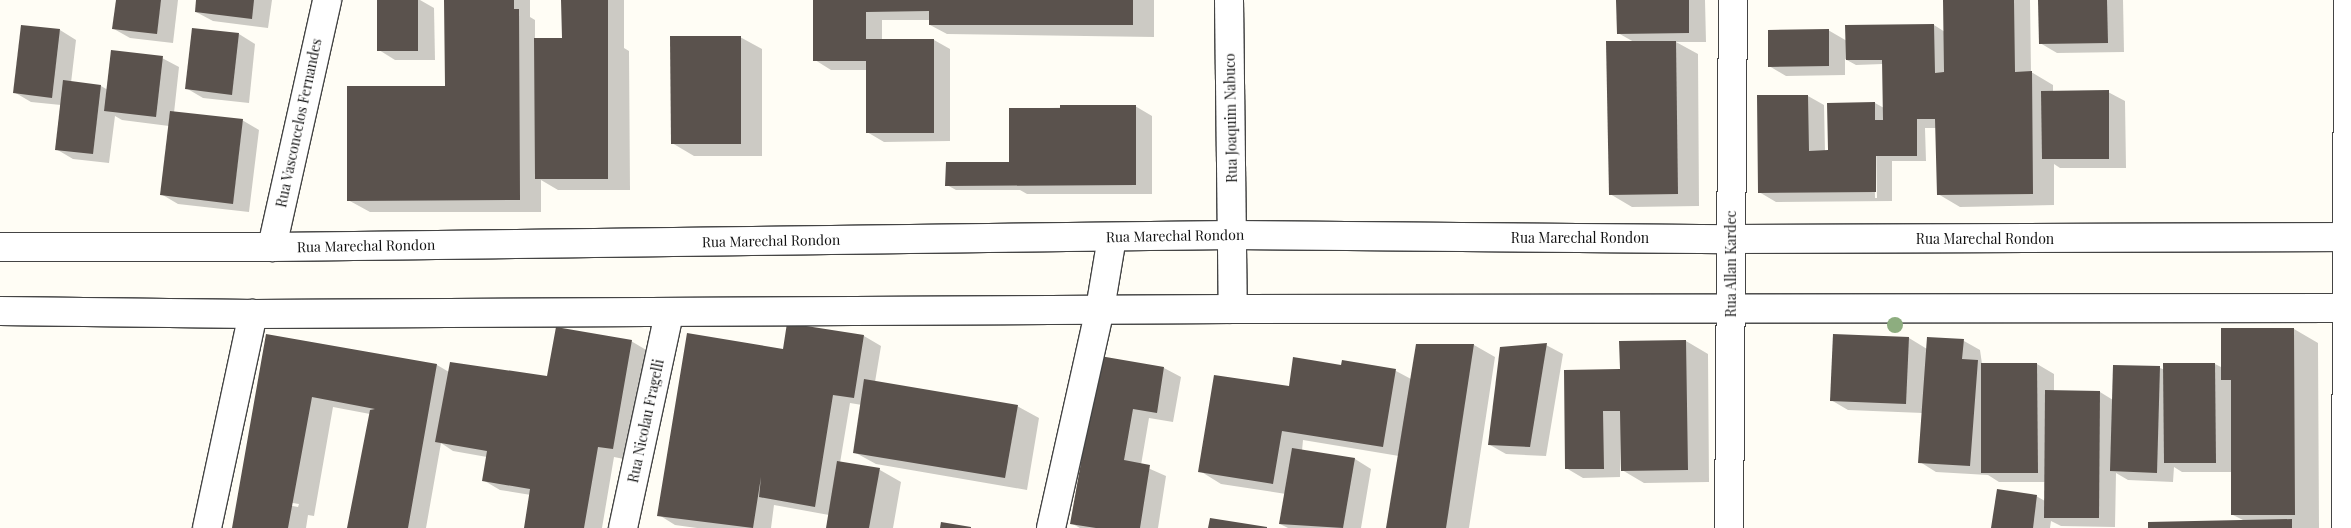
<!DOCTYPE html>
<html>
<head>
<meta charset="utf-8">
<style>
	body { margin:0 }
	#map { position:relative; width:2351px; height:528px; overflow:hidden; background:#fffdf5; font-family:"Playfair Display",serif }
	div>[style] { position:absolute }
	.shadow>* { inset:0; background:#0003 }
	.building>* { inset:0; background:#5a524d }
	.roads { filter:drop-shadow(1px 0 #444) drop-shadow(-1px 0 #444) drop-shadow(0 1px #444) drop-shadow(0 -1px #444) }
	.street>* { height:28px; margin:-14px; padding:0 14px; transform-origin:14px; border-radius:14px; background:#fff }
	.trees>* { width:16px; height:16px; margin:-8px; border-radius:50%; background:#8dad7f }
	span { translate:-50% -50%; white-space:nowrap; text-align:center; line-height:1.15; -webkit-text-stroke:5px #fff; paint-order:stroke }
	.street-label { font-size:14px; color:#111 }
</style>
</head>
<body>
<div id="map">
	<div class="shadow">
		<div style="clip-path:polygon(117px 0,178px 0,173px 43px,130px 38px,114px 29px)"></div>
		<div style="clip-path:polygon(197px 0,272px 0,268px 28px,213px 21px,196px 12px)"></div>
		<div style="clip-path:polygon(378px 0,420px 0,434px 8px,435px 60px,395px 60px,379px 50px)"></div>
		<div style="clip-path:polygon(446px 0,530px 0,530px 17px,535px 20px,535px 39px,567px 39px,563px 0,624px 0,624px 48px,629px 51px,630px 190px,558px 190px,541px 180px,541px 212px,370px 212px,348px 200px,450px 87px)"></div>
		<div style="clip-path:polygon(814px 0,1154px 0,1154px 37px,947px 34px,930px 25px,930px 20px,882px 20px,882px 40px,934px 40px,950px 49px,950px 141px,884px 142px,867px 132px,867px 70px,831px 70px,815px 60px)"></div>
		<div style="clip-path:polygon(1617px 0,1705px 0,1706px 42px,1676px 42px,1698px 54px,1699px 206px,1632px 207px,1610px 194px,1634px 42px,1618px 33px)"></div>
		<div style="clip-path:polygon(evenodd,1944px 0,2030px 0,2031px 72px,2053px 85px,2053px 92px,2108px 92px,2125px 101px,2126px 168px,2060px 168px,2054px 164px,2054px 205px,1960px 207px,1938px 194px,1937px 128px,1925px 128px,1926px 161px,1892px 161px,1892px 201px,1776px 202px,1759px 192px,1808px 96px,1824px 105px,1825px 151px,1829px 151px,1875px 103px,1884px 108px,1883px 64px,1856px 65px,1845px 59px,1845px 75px,1786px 76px,1769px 66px,1828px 30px,1847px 41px,1934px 25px,1945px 32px,1944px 0,1876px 135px,1877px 198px,1875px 198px,1874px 136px,1876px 135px)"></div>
		<div style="clip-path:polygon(2040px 0,2123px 0,2124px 52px,2057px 53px,2040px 43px)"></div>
		<div style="clip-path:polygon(60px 30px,76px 40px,71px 83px,101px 86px,108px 90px,162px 58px,179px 67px,174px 113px,242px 120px,259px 130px,249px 212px,178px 204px,161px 194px,169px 126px,122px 120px,115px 116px,109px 163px,73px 159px,56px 149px,61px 105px,31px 102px,14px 92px)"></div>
		<div style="clip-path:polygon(239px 34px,255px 44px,249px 103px,203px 98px,186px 88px)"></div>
		<div style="clip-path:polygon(740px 37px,762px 49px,762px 156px,694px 156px,672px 143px)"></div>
		<div style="clip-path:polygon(1135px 106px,1152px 116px,1152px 194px,1027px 194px,1020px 190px,956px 190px,947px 185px,1011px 164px,1010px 109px)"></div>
		<div style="clip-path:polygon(788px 324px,864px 336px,881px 346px,875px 382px,1017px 406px,1039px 418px,1027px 490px,876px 464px,854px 452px,862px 405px,850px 403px,840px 463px,880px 470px,901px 482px,893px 528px,827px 528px,829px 515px,774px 505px,771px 528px,697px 528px,675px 525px,659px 515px,784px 350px)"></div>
		<div style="clip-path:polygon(2294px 329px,2318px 343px,2319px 528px,2149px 528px,2245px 521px,2233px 515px,2233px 472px,2182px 472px,2174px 467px,2173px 482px,2128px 480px,2116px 473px,2115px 527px,2061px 526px,2051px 521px,2050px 528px,1993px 528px,2036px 496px,2045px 501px,2045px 482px,1999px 482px,1988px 475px,1936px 472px,1920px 462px,1923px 413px,1848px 410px,1831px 400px,1909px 338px,1927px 349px,1964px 341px,1980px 350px,1982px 364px,2037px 364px,2054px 374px,2054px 391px,2100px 392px,2113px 400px,2160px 368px,2165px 370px,2215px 364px,2223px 368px)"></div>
		<div style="clip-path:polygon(evenodd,267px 335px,437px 365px,449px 372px,548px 377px,631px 341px,653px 354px,634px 461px,614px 457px,602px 528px,525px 528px,531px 495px,500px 490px,483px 480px,487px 457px,453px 451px,441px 443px,426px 528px,349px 528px,370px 414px,333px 407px,314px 516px,308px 515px,306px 528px,233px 528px,267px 335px,261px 498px,299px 504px,298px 507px,261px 500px,261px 498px)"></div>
		<div style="clip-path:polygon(1686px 341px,1708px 354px,1709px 482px,1644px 483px,1622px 470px,1621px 416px,1620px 477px,1583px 478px,1566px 468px,1621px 370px,1620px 342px)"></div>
		<div style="clip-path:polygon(1474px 345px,1495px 357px,1469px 528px,1387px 528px,1399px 456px,1303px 440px,1302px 451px,1355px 459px,1371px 469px,1361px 528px,1288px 528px,1280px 524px,1286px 494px,1221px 484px,1200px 471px,1290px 388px,1342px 367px,1343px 361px,1396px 371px,1411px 379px)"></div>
		<div style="clip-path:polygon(1546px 345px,1563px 354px,1546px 456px,1506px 454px,1490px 445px)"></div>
		<div style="clip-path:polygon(1101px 357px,1164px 368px,1181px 377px,1173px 422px,1149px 418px,1141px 465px,1166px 476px,1158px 528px,1080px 528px,1071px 523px)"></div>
	</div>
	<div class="building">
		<div style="clip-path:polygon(116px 0,161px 0,157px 34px,112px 29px)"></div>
		<div style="clip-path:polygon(196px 0,254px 0,252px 19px,195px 12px)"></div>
		<div style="clip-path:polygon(377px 0,418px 0,418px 51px,377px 51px)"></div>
		<div style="clip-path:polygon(444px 0,514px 0,514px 9px,519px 9px,520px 200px,347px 201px,347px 86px,445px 86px)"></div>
		<div style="clip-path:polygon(561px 0,608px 0,608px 179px,535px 179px,534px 38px,562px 38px)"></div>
		<div style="clip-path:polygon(813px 0,1133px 0,1133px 25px,929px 25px,929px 11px,866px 12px,866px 39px,934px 39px,934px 133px,866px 133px,866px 61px,813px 61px)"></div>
		<div style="clip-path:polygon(1616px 0,1689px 0,1689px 33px,1617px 34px)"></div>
		<div style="clip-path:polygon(1943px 0,2014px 0,2015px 72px,2032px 71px,2033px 194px,1937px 195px,1935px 119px,1917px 119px,1917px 156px,1876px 156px,1876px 192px,1758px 193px,1757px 95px,1808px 95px,1809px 151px,1828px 150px,1827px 103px,1875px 102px,1875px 120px,1883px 120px,1882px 60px,1846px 60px,1845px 25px,1934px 24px,1935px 73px,1944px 72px)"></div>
		<div style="clip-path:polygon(2038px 0,2107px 0,2108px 43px,2039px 44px)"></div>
		<div style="clip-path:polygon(21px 25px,60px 29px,52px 98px,13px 93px)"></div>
		<div style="clip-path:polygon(192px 28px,239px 33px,232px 95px,185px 89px)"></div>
		<div style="clip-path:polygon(1829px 29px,1829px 66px,1768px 67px,1768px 30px)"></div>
		<div style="clip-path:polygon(670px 36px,741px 36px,741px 144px,671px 144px)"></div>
		<div style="clip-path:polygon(1606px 41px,1676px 41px,1678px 194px,1609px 195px)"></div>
		<div style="clip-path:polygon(111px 50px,163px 56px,156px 117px,104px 111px)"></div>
		<div style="clip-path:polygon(63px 80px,101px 85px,93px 154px,55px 150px)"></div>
		<div style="clip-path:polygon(2109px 90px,2109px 159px,2042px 159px,2041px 91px)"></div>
		<div style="clip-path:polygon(1060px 105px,1136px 105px,1136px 185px,945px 186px,946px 162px,1009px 162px,1009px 108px,1060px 108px)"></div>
		<div style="clip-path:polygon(170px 111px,243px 119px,233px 204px,160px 195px)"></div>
		<div style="clip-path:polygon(787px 323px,864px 335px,854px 398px,833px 395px,815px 507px,759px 497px,761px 477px,753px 528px,657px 516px,687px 333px,783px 349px)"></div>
		<div style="clip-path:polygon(556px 327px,632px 340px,613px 449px,598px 447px,584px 528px,524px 528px,530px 489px,482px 481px,487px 451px,435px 442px,450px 362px,547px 376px)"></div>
		<div style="clip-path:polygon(2221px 328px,2294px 328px,2295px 515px,2231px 515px,2231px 380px,2221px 380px)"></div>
		<div style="clip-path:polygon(266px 334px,437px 364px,408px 528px,347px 528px,370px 410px,375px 409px,312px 397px,288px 528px,232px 528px)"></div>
		<div style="clip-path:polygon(1833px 334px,1909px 337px,1906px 404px,1830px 401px)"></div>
		<div style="clip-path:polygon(1927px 337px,1964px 339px,1962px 359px,1978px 360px,1970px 466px,1918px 463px)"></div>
		<div style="clip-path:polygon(1686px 340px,1688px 470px,1621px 471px,1620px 411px,1603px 411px,1604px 469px,1565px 469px,1564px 370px,1620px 369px,1619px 341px)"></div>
		<div style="clip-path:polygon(1547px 343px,1530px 447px,1488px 445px,1500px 347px)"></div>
		<div style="clip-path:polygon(1416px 344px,1474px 344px,1446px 528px,1386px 528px)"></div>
		<div style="clip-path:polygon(1100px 356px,1164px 367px,1157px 413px,1133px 409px,1124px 460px,1150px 465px,1140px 528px,1096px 528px,1070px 524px)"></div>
		<div style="clip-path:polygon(1293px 357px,1341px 365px,1342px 360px,1396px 369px,1383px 447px,1282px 431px,1273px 484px,1198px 472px,1214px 375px,1289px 386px)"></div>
		<div style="clip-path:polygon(1981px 363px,2037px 363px,2038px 473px,1981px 473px)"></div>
		<div style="clip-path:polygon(2163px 363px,2215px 363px,2216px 463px,2164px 463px)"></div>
		<div style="clip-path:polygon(2113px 365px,2160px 366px,2157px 473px,2110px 471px)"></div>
		<div style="clip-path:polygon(864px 379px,1018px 405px,1005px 478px,853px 453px)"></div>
		<div style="clip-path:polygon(2045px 390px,2100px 391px,2099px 518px,2044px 518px)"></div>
		<div style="clip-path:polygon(1292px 448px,1355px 458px,1343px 528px,1279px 524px)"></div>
		<div style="clip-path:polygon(837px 461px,880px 468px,869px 528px,826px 528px)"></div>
		<div style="clip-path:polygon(1997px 489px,2037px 495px,2033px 528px,1991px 528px)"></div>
		<div style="clip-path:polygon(1210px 518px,1267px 527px,1267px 528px,1208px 528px)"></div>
		<div style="clip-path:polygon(2292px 519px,2292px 528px,2148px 528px,2148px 522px)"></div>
		<div style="clip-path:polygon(941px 522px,971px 527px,971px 528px,940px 528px)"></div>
	</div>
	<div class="roads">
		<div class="street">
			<div style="left:1229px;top:0;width:309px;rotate:89.3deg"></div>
			<div style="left:0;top:247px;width:272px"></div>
			<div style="left:272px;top:247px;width:960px;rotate:-0.72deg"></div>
			<div style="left:1232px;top:235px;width:499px;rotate:0.5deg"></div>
			<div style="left:1731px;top:239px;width:620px;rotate:-0.18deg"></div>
			<div style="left:272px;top:247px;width:253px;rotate:-77.4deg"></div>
			<div style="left:0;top:311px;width:253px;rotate:0.7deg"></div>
			<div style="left:253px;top:314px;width:980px;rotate:-0.29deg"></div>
			<div style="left:1233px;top:309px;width:1118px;rotate:-0.05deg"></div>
			<div style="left:207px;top:528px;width:219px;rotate:-77.9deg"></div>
			<div style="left:623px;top:528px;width:220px;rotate:-77.9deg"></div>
			<div style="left:1051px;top:528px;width:224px;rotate:-77.4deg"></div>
			<div style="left:1100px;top:309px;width:73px;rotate:-80.5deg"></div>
			<div style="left:1729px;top:528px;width:528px;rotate:-89.57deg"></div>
			<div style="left:2346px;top:528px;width:528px;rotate:-89.78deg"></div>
		</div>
	</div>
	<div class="trees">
		<div style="left:1895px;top:325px"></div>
	</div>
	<div class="street-label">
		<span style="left:1231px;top:118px;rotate:-91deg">Rua Joaquim Nabuco</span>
		<span style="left:299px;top:123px;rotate:-78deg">Rua Vasconcelos Fernandes</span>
		<span style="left:1175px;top:236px;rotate:-1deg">Rua Marechal Rondon</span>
		<span style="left:1580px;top:238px">Rua Marechal Rondon</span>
		<span style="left:1985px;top:239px">Rua Marechal Rondon</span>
		<span style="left:771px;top:241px;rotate:-1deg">Rua Marechal Rondon</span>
		<span style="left:366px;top:246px;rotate:-1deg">Rua Marechal Rondon</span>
		<span style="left:1731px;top:264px;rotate:-90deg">Rua Allan Kardec</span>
		<span style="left:646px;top:421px;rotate:-78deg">Rua Nicolau Fragelli</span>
	</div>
</div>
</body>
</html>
